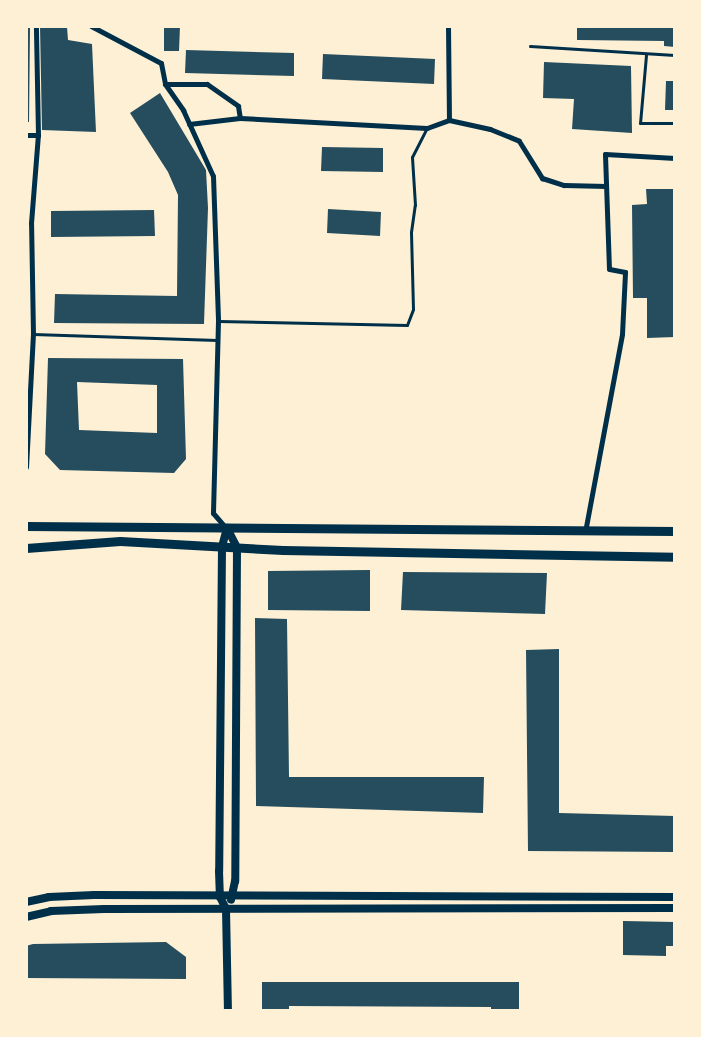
<!DOCTYPE html>
<html>
<head>
<meta charset="utf-8">
<style>
	body { margin:0 }
	#map { position:relative; width:701px; height:1037px; overflow:hidden; background:#fdf0d5; font-family:"Fira Sans",sans-serif }
	div>[style] { position:absolute }
	.building>* { inset:0; background:#264d5e }
	.service>* { height:3px; margin:-1.5px; padding:0 1.5px; transform-origin:1.5px; border-radius:1.5px; background:#003049 }
	.minor>* { height:5px; margin:-2.5px; padding:0 2.5px; transform-origin:2.5px; border-radius:2.5px; background:#003049 }
	.tertiary>* { height:8px; margin:-4px; padding:0 4px; transform-origin:4px; border-radius:4px; background:#003049 }
	.secondary>* { height:9px; margin:-4.5px; padding:0 4.5px; transform-origin:4.5px; border-radius:4.5px; background:#003049 }
	span { translate:-50% -50%; white-space:nowrap; text-align:center; line-height:1.15; -webkit-text-stroke:4px #fdf0d5; paint-order:stroke }
	.frame { position:absolute; inset:0; border:28px solid #fdf0d5; pointer-events:none }
</style>
</head>
<body>
<div id="map">
	<div class="building">
		<div style="clip-path:polygon(26px 26px,30px 26px,29px 122px,26px 122px)"></div>
		<div style="clip-path:polygon(40px 26px,67px 27px,68px 40px,92px 44px,96px 132px,42px 130px)"></div>
		<div style="clip-path:polygon(164px 26px,180px 26px,179px 51px,164px 51px)"></div>
		<div style="clip-path:polygon(577px 26px,675px 26px,675px 47px,664px 46px,664px 41px,577px 40px)"></div>
		<div style="clip-path:polygon(186px 50px,294px 53px,294px 76px,185px 73px)"></div>
		<div style="clip-path:polygon(323px 54px,435px 59px,434px 84px,322px 79px)"></div>
		<div style="clip-path:polygon(544px 62px,631px 66px,632px 133px,572px 129px,574px 99px,543px 98px)"></div>
		<div style="clip-path:polygon(666px 81px,675px 81px,675px 110px,665px 110px)"></div>
		<div style="clip-path:polygon(160px 93px,206px 170px,208px 208px,204px 324px,54px 323px,55px 294px,177px 296px,178px 195px,168px 172px,130px 113px)"></div>
		<div style="clip-path:polygon(322px 147px,383px 148px,383px 172px,321px 171px)"></div>
		<div style="clip-path:polygon(646px 189px,675px 189px,675px 337px,647px 338px,647px 298px,633px 298px,632px 205px,647px 204px)"></div>
		<div style="clip-path:polygon(328px 209px,381px 212px,380px 236px,327px 233px)"></div>
		<div style="clip-path:polygon(154px 210px,155px 236px,51px 237px,51px 211px)"></div>
		<div style="clip-path:polygon(evenodd,48px 358px,183px 359px,186px 459px,174px 473px,60px 470px,45px 454px,48px 358px,77px 382px,157px 385px,157px 433px,79px 430px,77px 382px)"></div>
		<div style="clip-path:polygon(370px 570px,370px 611px,268px 610px,268px 571px)"></div>
		<div style="clip-path:polygon(403px 572px,547px 573px,545px 614px,401px 610px)"></div>
		<div style="clip-path:polygon(255px 618px,287px 619px,289px 777px,484px 777px,483px 813px,256px 806px)"></div>
		<div style="clip-path:polygon(559px 649px,559px 813px,675px 816px,675px 852px,528px 851px,526px 650px)"></div>
		<div style="clip-path:polygon(623px 921px,675px 922px,675px 946px,666px 946px,666px 956px,623px 955px)"></div>
		<div style="clip-path:polygon(166px 942px,186px 957px,186px 979px,26px 978px,26px 946px,33px 944px)"></div>
		<div style="clip-path:polygon(262px 982px,519px 982px,519px 1011px,491px 1011px,491px 1007px,289px 1006px,289px 1011px,262px 1011px)"></div>
	</div>
	<div class="service">
		<div style="left:530px;top:46px;width:145px;rotate:3.6deg"></div>
		<div style="left:646px;top:55px;width:68px;rotate:95deg"></div>
		<div style="left:640px;top:123px;width:35px"></div>
		<div style="left:218px;top:321px;width:189px;rotate:1.2deg"></div>
		<div style="left:407px;top:325px;width:17px;rotate:-69deg"></div>
		<div style="left:413px;top:309px;width:77px;rotate:-91.5deg"></div>
		<div style="left:411px;top:232px;width:27px;rotate:-82deg"></div>
		<div style="left:415px;top:205px;width:48px;rotate:-93.6deg"></div>
		<div style="left:412px;top:157px;width:33px;rotate:-63deg"></div>
		<div style="left:33px;top:334px;width:184px;rotate:1.9deg"></div>
	</div>
	<div class="minor">
		<div style="left:91px;top:26px;width:79px;rotate:27.9deg"></div>
		<div style="left:161px;top:63px;width:21px;rotate:79deg"></div>
		<div style="left:165px;top:84px;width:42px"></div>
		<div style="left:207px;top:84px;width:38px;rotate:35deg"></div>
		<div style="left:238px;top:106px;width:12px;rotate:81deg"></div>
		<div style="left:448px;top:26px;width:94px;rotate:89.4deg"></div>
		<div style="left:165px;top:84px;width:32px;rotate:55deg"></div>
		<div style="left:183px;top:110px;width:72px;rotate:65.6deg"></div>
		<div style="left:213px;top:176px;width:145px;rotate:88deg"></div>
		<div style="left:218px;top:321px;width:192px;rotate:91.5deg"></div>
		<div style="left:213px;top:513px;width:20px;rotate:49deg"></div>
		<div style="left:189px;top:124px;width:51px;rotate:-6.7deg"></div>
		<div style="left:240px;top:118px;width:187px;rotate:3.1deg"></div>
		<div style="left:427px;top:128px;width:23px;rotate:-20deg"></div>
		<div style="left:449px;top:120px;width:42px;rotate:12.4deg"></div>
		<div style="left:490px;top:129px;width:31px;rotate:22deg"></div>
		<div style="left:519px;top:141px;width:44px;rotate:58.1deg"></div>
		<div style="left:542px;top:178px;width:23px;rotate:18deg"></div>
		<div style="left:564px;top:185px;width:42px;rotate:1.4deg"></div>
		<div style="left:26px;top:135px;width:12px"></div>
		<div style="left:26px;top:467px;width:133px;rotate:-87deg"></div>
		<div style="left:33px;top:334px;width:111px;rotate:-91deg"></div>
		<div style="left:31px;top:223px;width:88px;rotate:-85.5deg"></div>
		<div style="left:38px;top:135px;width:109px;rotate:-91.1deg"></div>
		<div style="left:585px;top:532px;width:201px;rotate:-79.4deg"></div>
		<div style="left:622px;top:334px;width:62px;rotate:-87.2deg"></div>
		<div style="left:625px;top:272px;width:16px;rotate:-169deg"></div>
		<div style="left:609px;top:269px;width:115px;rotate:-92deg"></div>
		<div style="left:605px;top:154px;width:70px;rotate:3.3deg"></div>
	</div>
	<div class="tertiary">
		<div style="left:227px;top:528px;width:20px;rotate:105deg"></div>
		<div style="left:222px;top:547px;width:324px;rotate:90.5deg"></div>
		<div style="left:219px;top:871px;width:26px;rotate:88deg"></div>
		<div style="left:220px;top:897px;width:13px;rotate:63deg"></div>
		<div style="left:226px;top:909px;width:102px;rotate:88.9deg"></div>
		<div style="left:227px;top:528px;width:22px;rotate:63deg"></div>
		<div style="left:237px;top:548px;width:333px;rotate:90.3deg"></div>
		<div style="left:235px;top:881px;width:19px;rotate:102deg"></div>
		<div style="left:26px;top:902px;width:24px;rotate:-12deg"></div>
		<div style="left:49px;top:897px;width:45px;rotate:-2.5deg"></div>
		<div style="left:94px;top:895px;width:581px;rotate:0.2deg"></div>
		<div style="left:26px;top:917px;width:26px;rotate:-13deg"></div>
		<div style="left:51px;top:911px;width:53px;rotate:-2.2deg"></div>
		<div style="left:104px;top:909px;width:571px;rotate:-0.1deg"></div>
	</div>
	<div class="secondary">
		<div style="left:26px;top:526px;width:649px;rotate:0.44deg"></div>
		<div style="left:26px;top:548px;width:94px;rotate:-4.3deg"></div>
		<div style="left:120px;top:541px;width:163px;rotate:3.2deg"></div>
		<div style="left:283px;top:550px;width:392px;rotate:1deg"></div>
	</div>
	<div class="frame"></div>
</div>
</body>
</html>
